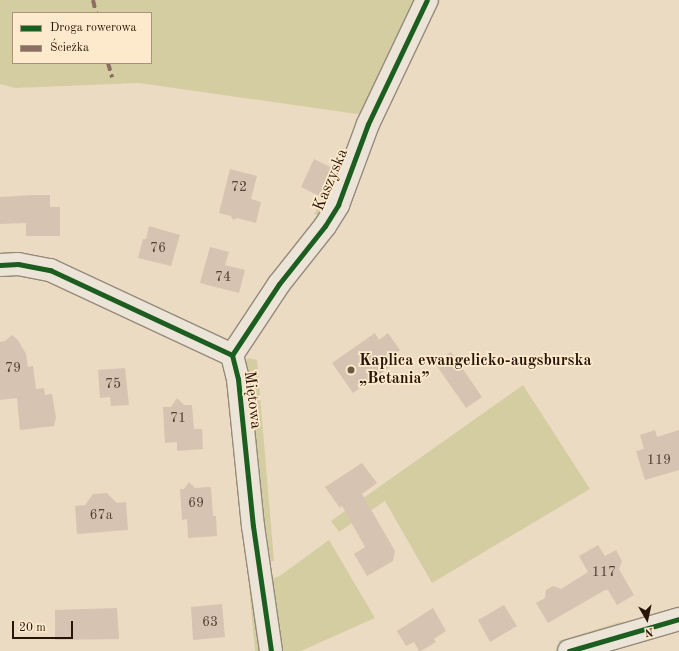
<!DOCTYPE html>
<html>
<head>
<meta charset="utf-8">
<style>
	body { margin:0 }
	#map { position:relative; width:679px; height:651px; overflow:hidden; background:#ebdbc2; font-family:"Old Standard TT",serif }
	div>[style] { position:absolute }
	.green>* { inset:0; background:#d5cda2 }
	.building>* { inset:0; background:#d7c3b1 }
	.roads { filter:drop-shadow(1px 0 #958a7a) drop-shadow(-1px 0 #958a7a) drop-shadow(0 1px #958a7a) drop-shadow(0 -1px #958a7a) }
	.street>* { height:22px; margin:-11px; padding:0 11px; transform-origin:11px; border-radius:11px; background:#ede4d8 }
	.quiet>* { height:4px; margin-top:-2px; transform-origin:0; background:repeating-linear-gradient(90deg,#8d6e63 0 8px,transparent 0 12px) }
	.cycleway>* { height:5px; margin:-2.5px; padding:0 2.5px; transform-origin:2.5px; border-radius:2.5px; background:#1b5e20 }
	.dots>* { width:11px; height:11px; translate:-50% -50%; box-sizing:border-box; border:2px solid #fdeacc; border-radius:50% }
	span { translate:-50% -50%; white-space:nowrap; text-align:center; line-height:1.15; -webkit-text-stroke:3.5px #fdeacc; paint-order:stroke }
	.number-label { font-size:14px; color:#543f32 }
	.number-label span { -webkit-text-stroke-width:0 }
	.street-label { font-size:16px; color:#281307 }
	.poi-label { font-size:16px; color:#281307; font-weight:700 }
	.left { translate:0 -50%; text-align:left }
	.legend { position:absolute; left:12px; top:12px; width:140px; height:52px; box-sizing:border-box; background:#fdeacc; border:1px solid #a8947d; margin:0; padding:5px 7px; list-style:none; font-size:12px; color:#281307 }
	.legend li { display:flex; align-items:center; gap:8px; height:20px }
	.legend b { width:20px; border:1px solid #a8947d }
	.north { position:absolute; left:627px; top:599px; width:40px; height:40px; -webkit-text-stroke:3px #fdeacc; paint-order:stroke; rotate:171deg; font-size:11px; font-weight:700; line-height:16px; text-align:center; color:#281307 }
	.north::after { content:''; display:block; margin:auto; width:14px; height:18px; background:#281307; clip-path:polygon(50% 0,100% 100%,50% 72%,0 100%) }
	.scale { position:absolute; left:12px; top:621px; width:61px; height:18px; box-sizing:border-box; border:2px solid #281307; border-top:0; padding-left:5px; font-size:12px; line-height:14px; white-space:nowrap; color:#281307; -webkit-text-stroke:3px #fdeacc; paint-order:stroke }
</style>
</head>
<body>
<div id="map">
	<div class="green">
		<div style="clip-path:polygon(evenodd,0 0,422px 0,325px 217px,314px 214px,336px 181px,364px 115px,139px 83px,15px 88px,0 84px,0 0,13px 13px,151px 13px,151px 63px,13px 63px,13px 13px)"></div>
		<div style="clip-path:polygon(248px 358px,257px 360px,274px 561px,266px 561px,243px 364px)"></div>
		<div style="clip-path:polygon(523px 385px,590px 489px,432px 583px,385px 501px,339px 532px,331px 521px)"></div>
		<div style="clip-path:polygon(329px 540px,375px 618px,301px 651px,280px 651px,270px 580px,281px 575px)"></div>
		<div style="clip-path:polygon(247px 565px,252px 567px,265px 651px,255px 651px)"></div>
		<div style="clip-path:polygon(620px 622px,626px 623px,628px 628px,560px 644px,558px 641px)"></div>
	</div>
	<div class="building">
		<div style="clip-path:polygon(314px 159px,332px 168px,319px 196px,301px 187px)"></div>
		<div style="clip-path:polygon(230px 169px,257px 176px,251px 199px,261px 202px,256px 223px,237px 218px,233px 220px,231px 216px,219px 213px)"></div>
		<div style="clip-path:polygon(33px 195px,50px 195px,50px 207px,60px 207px,60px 236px,26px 236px,26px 223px,0 224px,0 197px)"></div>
		<div style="clip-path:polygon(149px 226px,180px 235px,171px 266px,138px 258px,143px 239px,146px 239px)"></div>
		<div style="clip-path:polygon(210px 247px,229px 252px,225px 265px,245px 270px,239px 293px,200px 283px)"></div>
		<div style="clip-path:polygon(375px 333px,379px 340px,388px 333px,400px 350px,391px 357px,396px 363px,353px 393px,332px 363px)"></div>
		<div style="clip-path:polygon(12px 335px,18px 340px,26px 354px,28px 367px,33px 366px,36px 389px,44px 388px,45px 395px,52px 394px,56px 418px,54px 426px,20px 430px,17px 398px,0 400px,0 342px,5px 341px)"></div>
		<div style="clip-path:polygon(451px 352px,482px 397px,466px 408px,435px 363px)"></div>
		<div style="clip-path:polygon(125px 368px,129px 405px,111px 406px,110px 397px,100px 398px,98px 370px)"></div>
		<div style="clip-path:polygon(177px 398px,184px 405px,192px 405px,194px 429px,202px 429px,203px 449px,177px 451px,177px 442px,165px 443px,163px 407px,171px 407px)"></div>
		<div style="clip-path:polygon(655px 430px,657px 437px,679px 430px,679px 470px,645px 480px,636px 451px,644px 449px,640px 435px)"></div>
		<div style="clip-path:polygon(362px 463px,377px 483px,362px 494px,395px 551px,393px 561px,367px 576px,354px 554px,365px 547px,342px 506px,340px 508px,325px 487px)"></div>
		<div style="clip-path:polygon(189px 482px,195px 488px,211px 487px,213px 516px,216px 516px,217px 536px,188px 538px,187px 519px,182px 520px,180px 489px,184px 489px)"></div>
		<div style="clip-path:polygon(107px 493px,117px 503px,126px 502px,128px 530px,77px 534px,75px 506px,85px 505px,93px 494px)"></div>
		<div style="clip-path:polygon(598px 545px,605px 556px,616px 550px,622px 561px,619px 569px,634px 595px,617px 605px,608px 590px,605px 590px,548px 623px,536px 603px,545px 598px,546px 590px,553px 586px,561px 589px,588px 572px,579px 556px)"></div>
		<div style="clip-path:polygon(222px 604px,225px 637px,193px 640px,191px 607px)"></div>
		<div style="clip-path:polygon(504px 605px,517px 626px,490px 642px,478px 620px)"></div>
		<div style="clip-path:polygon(117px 608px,119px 639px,55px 640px,55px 610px)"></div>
		<div style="clip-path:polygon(433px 608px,446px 631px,434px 639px,436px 642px,421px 651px,419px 651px,414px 642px,406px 646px,397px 631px)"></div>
	</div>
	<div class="roads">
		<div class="street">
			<div style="left:0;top:265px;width:18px;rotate:-3deg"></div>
			<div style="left:18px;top:264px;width:33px;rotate:11deg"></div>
			<div style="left:50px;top:270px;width:201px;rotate:25deg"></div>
			<div style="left:232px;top:355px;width:25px;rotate:76deg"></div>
			<div style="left:238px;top:379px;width:148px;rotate:84.2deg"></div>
			<div style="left:253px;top:526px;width:126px;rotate:81.8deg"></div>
			<div style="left:232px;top:355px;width:85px;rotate:-56.5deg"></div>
			<div style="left:279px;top:284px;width:74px;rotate:-51.6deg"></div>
			<div style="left:325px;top:226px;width:25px;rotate:-58deg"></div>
			<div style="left:338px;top:205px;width:86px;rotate:-69.7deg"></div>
			<div style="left:368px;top:124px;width:137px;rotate:-64.6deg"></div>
			<div style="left:569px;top:651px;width:115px;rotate:-16.2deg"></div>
		</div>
	</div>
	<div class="quiet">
		<div style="left:93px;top:0;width:13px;rotate:77deg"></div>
		<div style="left:108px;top:63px;width:15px;rotate:74deg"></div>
	</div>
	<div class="cycleway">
		<div style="left:0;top:265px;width:18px;rotate:-3deg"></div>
		<div style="left:18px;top:264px;width:33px;rotate:11deg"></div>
		<div style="left:50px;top:270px;width:201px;rotate:25deg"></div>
		<div style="left:232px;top:355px;width:25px;rotate:76deg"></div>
		<div style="left:238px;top:379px;width:148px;rotate:84.2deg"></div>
		<div style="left:253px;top:526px;width:126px;rotate:81.8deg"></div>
		<div style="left:232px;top:355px;width:85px;rotate:-56.5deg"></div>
		<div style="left:279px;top:284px;width:74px;rotate:-51.6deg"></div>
		<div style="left:325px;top:226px;width:25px;rotate:-58deg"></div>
		<div style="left:338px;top:205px;width:86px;rotate:-69.7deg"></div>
		<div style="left:368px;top:124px;width:137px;rotate:-64.6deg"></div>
		<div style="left:569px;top:651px;width:115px;rotate:-16.2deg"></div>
	</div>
	<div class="dots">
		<div style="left:351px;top:370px;background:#6c5948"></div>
	</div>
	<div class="number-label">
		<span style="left:239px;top:187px">72</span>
		<span style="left:158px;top:248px">76</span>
		<span style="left:223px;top:277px">74</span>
		<span style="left:13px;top:368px">79</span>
		<span style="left:113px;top:384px">75</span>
		<span style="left:178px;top:418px">71</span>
		<span style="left:659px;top:460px">119</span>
		<span style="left:196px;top:503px">69</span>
		<span style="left:101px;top:515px">67a</span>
		<span style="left:604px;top:572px">117</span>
		<span style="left:210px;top:622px">63</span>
	</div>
	<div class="street-label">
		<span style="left:331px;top:180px;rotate:-67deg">Kaszyska</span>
		<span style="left:252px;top:400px;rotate:83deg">Miętowa</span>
	</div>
	<div class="poi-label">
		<span class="left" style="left:359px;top:370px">Kaplica ewangelicko-augsburska<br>„Betania”</span>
	</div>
	<ul class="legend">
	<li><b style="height:5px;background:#1b5e20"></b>Droga rowerowa</li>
	<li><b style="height:5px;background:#8d6e63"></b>Ścieżka</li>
	</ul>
	<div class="north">N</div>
	<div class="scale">20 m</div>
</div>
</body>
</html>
